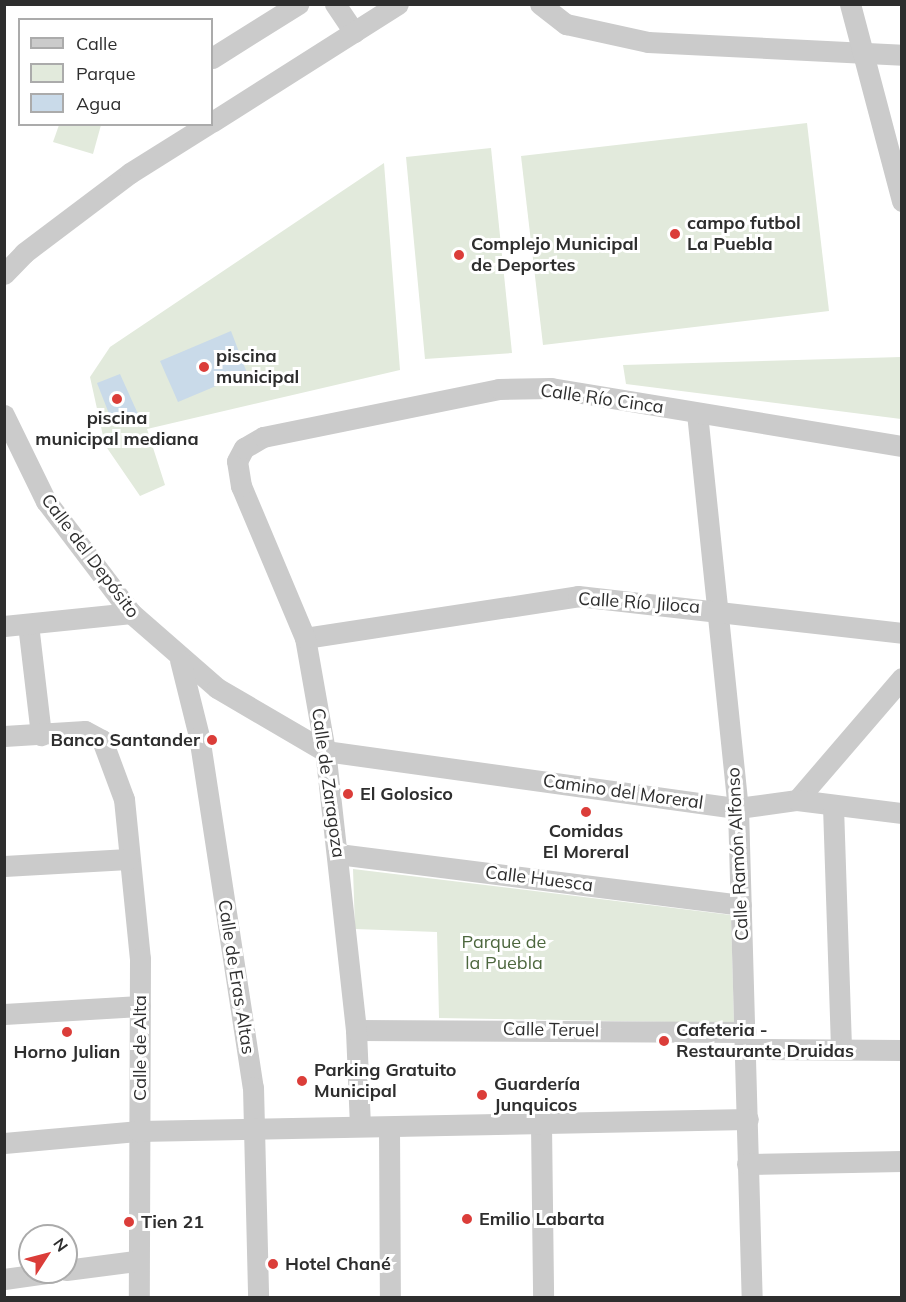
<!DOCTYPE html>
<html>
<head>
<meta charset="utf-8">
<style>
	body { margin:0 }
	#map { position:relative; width:906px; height:1302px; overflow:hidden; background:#fff; font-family:Mulish,sans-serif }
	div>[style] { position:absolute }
	.green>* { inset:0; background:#e2eadc }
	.water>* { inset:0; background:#c9dae9 }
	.street>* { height:21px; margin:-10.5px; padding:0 10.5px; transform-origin:10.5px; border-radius:10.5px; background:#cbcbcb }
	.dots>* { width:16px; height:16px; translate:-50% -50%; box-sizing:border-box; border:3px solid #fff; border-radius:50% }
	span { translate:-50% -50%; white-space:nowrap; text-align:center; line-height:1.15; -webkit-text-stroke:6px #fff; paint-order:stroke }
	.poi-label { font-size:18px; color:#2e2e2e; font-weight:700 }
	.left { translate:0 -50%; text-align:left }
	.right { translate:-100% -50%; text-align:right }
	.street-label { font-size:18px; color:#2e2e2e }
	.park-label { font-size:18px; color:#4d673e }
	.frame { position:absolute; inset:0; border:6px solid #2e2e2e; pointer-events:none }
	.legend { position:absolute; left:18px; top:18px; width:195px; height:108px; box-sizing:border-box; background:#fff; border:2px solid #ababab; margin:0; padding:8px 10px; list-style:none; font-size:18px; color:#2e2e2e }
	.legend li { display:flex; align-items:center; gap:12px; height:30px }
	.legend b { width:30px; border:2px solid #ababab }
	.north { position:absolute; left:18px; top:1224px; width:60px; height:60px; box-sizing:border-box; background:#fff; border:2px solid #ababab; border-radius:50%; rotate:54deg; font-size:16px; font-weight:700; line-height:24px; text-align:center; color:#2e2e2e }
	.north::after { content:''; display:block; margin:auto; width:21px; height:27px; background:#db3d39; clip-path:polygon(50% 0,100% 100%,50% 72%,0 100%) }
</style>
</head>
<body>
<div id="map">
	<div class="green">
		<div style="clip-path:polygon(807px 123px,829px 311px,543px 345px,521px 156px)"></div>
		<div style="clip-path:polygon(59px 125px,101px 125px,93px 154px,53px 142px)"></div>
		<div style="clip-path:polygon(491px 148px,512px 353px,425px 359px,406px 157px)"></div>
		<div style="clip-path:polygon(384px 163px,400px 370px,147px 429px,165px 485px,140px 496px,105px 445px,90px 377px,110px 347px)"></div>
		<div style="clip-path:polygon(901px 357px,901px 419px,626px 384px,623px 365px)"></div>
		<div style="clip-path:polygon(353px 869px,731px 915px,734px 1023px,439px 1018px,437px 932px,355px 929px)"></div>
	</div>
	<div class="water">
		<div style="clip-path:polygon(231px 331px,247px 373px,178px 402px,160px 361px)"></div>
		<div style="clip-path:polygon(120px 374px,138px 414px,113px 424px,97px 383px)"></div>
	</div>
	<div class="street">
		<div style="left:335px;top:4px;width:34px;rotate:56deg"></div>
		<div style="left:540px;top:4px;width:33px;rotate:38deg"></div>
		<div style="left:566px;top:24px;width:84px;rotate:12.4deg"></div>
		<div style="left:648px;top:42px;width:254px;rotate:2.9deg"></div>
		<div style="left:850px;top:4px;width:204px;rotate:75.2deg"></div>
		<div style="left:212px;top:58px;width:102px;rotate:-32.1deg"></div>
		<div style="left:212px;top:122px;width:220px;rotate:-32.4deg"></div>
		<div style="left:4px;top:274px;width:29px;rotate:-46deg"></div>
		<div style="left:24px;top:253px;width:133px;rotate:-37deg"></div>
		<div style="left:130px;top:173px;width:92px;rotate:-32.1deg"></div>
		<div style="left:697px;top:413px;width:397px;rotate:84.1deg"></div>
		<div style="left:738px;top:808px;width:490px;rotate:88.4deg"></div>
		<div style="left:4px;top:415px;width:96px;rotate:64deg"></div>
		<div style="left:46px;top:501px;width:141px;rotate:52.8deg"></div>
		<div style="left:131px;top:613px;width:114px;rotate:41.1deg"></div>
		<div style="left:217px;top:688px;width:125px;rotate:30.3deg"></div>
		<div style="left:325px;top:751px;width:417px;rotate:7.9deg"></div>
		<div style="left:738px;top:808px;width:60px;rotate:-7.7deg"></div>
		<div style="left:797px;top:800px;width:161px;rotate:-49.3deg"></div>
		<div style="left:28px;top:624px;width:112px;rotate:83.3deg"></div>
		<div style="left:4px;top:626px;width:128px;rotate:-5.8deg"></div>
		<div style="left:305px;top:638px;width:276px;rotate:-8.7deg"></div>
		<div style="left:578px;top:596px;width:326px;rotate:6.5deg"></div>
		<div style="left:180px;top:660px;width:78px;rotate:76deg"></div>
		<div style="left:199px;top:736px;width:355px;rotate:81.3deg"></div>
		<div style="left:253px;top:1087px;width:211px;rotate:88.6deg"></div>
		<div style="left:4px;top:736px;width:81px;rotate:-3.5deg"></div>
		<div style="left:85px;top:731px;width:19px;rotate:28deg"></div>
		<div style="left:102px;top:740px;width:63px;rotate:69.6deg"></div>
		<div style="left:124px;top:799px;width:160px;rotate:84.3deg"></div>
		<div style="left:140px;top:958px;width:340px;rotate:90.2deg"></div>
		<div style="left:797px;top:800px;width:106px;rotate:7.1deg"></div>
		<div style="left:833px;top:806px;width:240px;rotate:88.1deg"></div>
		<div style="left:338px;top:854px;width:406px;rotate:7.2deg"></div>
		<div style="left:4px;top:866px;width:124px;rotate:-3.2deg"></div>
		<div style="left:4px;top:1014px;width:136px;rotate:-3.4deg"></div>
		<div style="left:356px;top:1030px;width:390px;rotate:0.3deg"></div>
		<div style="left:746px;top:1049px;width:156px;rotate:0.4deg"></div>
		<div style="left:541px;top:1124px;width:174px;rotate:89.3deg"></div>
		<div style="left:360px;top:1126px;width:96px;rotate:-92.4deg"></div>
		<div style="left:356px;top:1030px;width:281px;rotate:-96.3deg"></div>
		<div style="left:325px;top:751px;width:115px;rotate:-100deg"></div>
		<div style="left:305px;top:638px;width:165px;rotate:-112.8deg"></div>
		<div style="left:241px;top:486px;width:25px;rotate:-99deg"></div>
		<div style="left:237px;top:461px;width:15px;rotate:-62deg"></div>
		<div style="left:244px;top:448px;width:22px;rotate:-30deg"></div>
		<div style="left:263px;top:437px;width:241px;rotate:-11.5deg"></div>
		<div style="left:499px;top:389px;width:52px;rotate:-1.1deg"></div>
		<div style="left:551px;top:388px;width:356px;rotate:9.4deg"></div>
		<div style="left:389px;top:1127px;width:171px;rotate:89.7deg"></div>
		<div style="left:4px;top:1143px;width:136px;rotate:-5.1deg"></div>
		<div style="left:139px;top:1131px;width:609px;rotate:-1.13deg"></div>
		<div style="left:747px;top:1164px;width:155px;rotate:-1.1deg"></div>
		<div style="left:66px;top:1270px;width:70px;rotate:-7.4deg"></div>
		<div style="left:4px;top:1279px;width:50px;rotate:-8deg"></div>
	</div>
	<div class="dots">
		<div style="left:675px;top:234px;background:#db3d39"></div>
		<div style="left:459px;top:255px;background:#db3d39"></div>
		<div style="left:204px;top:367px;background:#db3d39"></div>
		<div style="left:117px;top:399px;background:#db3d39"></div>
		<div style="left:212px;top:740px;background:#db3d39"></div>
		<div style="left:348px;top:794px;background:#db3d39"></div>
		<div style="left:586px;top:812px;background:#db3d39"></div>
		<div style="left:67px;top:1032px;background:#db3d39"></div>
		<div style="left:664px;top:1041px;background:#db3d39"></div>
		<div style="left:302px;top:1081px;background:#db3d39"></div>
		<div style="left:482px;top:1095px;background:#db3d39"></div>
		<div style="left:467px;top:1219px;background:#db3d39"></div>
		<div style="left:129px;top:1222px;background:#db3d39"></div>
		<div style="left:273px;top:1264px;background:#db3d39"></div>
	</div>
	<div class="poi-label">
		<span class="left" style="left:687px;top:234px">campo futbol<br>La Puebla</span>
		<span class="left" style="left:471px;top:255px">Complejo Municipal<br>de Deportes</span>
		<span class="left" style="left:216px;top:367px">piscina<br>municipal</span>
		<span style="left:117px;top:429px">piscina<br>municipal mediana</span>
		<span class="right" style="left:200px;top:740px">Banco Santander</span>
		<span class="left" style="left:360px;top:794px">El Golosico</span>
		<span style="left:586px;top:842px">Comidas<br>El Moreral</span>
		<span class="left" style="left:676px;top:1041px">Cafeteria -<br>Restaurante Druidas</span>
		<span style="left:67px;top:1052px">Horno Julian</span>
		<span class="left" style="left:314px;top:1081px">Parking Gratuito<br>Municipal</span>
		<span class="left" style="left:494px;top:1095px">Guardería<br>Junquicos</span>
		<span class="left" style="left:479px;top:1219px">Emilio Labarta</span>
		<span class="left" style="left:141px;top:1222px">Tien 21</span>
		<span class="left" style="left:285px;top:1264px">Hotel Chané</span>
	</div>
	<div class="street-label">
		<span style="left:602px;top:399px;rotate:8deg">Calle Río Cinca</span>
		<span style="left:90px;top:556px;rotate:53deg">Calle del Depósito</span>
		<span style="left:639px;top:603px;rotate:4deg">Calle Río Jiloca</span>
		<span style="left:328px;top:783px;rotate:82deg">Calle de Zaragoza</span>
		<span style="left:623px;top:792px;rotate:8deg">Camino del Moreral</span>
		<span style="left:738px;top:854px;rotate:-93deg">Calle Ramón Alfonso</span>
		<span style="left:539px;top:879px;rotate:7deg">Calle Huesca</span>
		<span style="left:236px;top:977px;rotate:81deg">Calle de Eras Altas</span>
		<span style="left:551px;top:1030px;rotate:1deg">Calle Teruel</span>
		<span style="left:140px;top:1048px;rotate:-90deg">Calle de Alta</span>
	</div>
	<div class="park-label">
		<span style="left:504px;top:953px">Parque de<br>la Puebla</span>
	</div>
	<div class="frame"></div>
	<ul class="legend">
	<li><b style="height:8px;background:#cbcbcb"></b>Calle</li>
	<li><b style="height:16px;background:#e2eadc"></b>Parque</li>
	<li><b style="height:16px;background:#c9dae9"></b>Agua</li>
	</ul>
	<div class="north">N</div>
</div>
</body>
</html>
